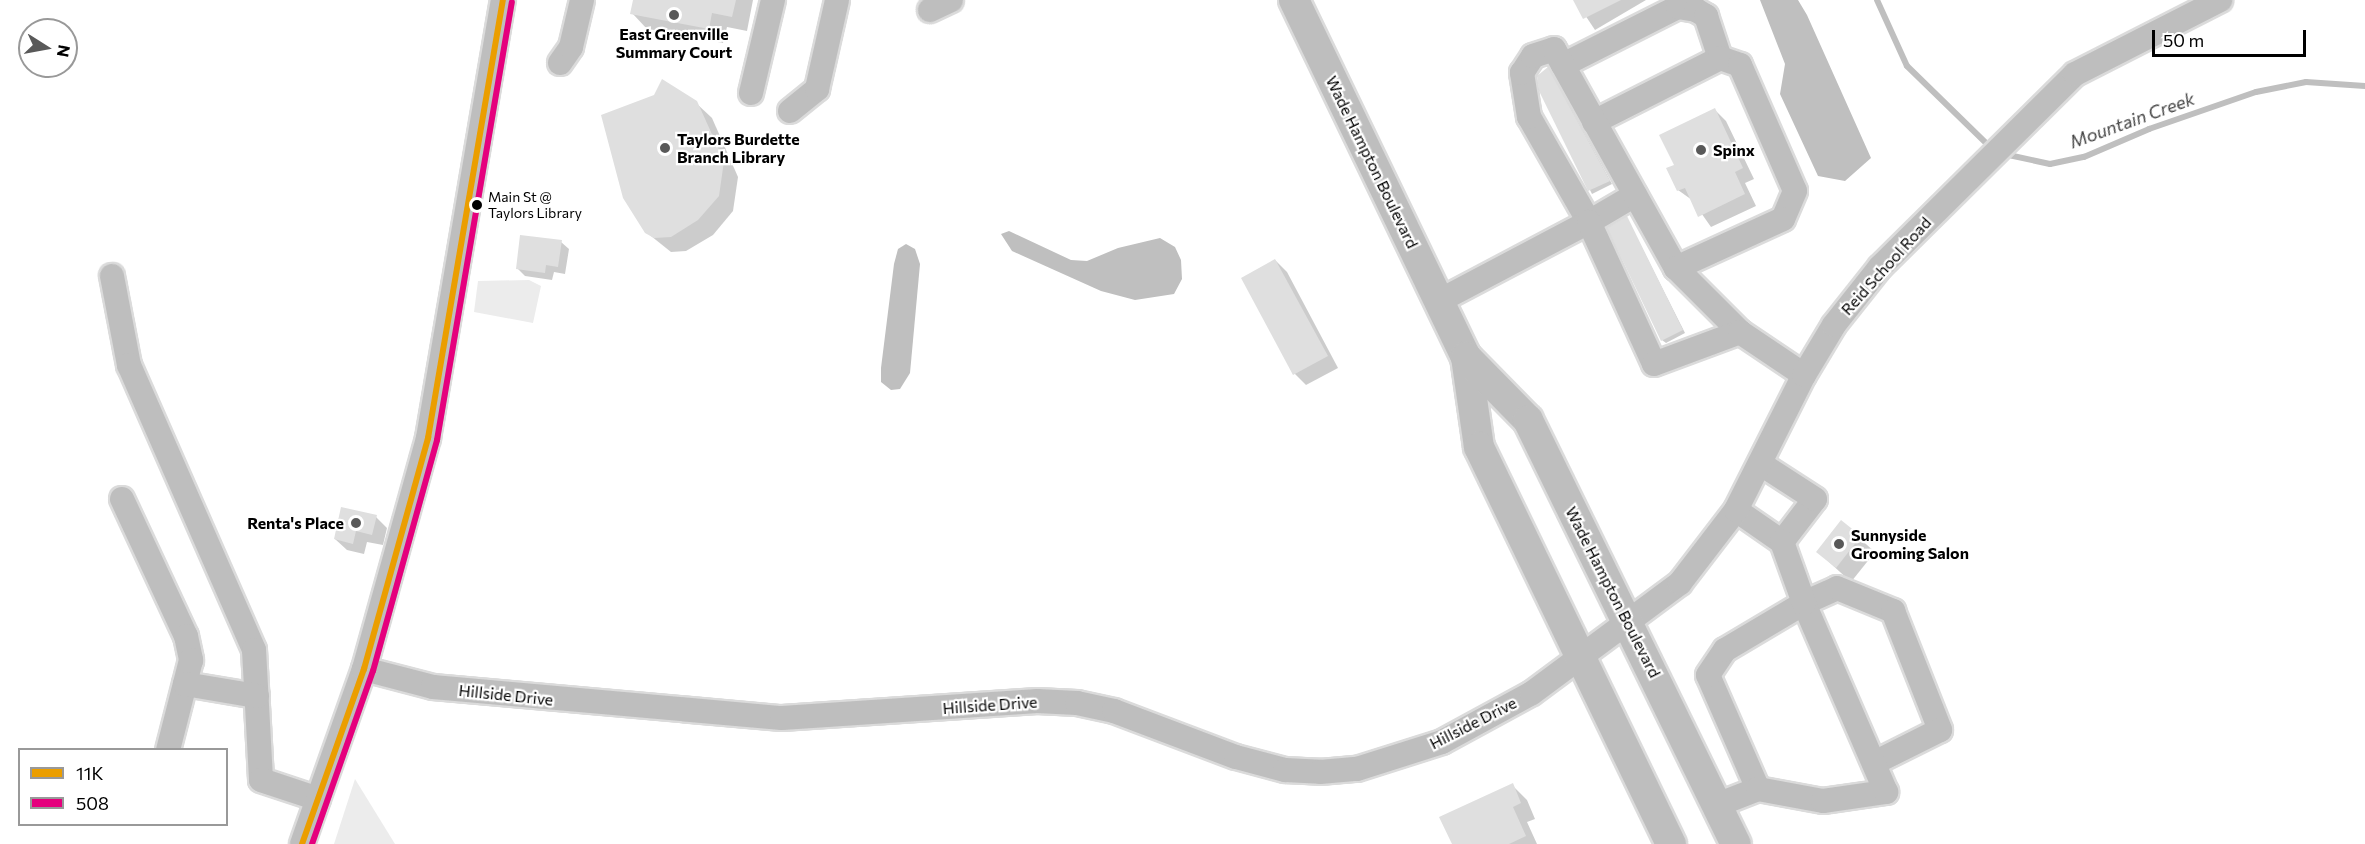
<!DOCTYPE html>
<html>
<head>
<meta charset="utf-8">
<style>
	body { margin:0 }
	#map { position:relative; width:2365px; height:844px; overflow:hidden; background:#fff; font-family:Commissioner,sans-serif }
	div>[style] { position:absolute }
	.green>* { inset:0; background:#ececec }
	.water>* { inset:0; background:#bfbfbf }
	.shadow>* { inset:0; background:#0003 }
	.stream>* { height:6px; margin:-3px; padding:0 3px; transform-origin:3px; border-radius:3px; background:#bfbfbf }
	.building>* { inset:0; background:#dfdfdf }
	.roads { filter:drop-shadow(2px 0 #dbdbdb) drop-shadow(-2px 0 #dbdbdb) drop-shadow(0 2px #dbdbdb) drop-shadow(0 -2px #dbdbdb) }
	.minor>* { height:24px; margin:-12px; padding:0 12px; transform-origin:12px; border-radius:12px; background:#bebebe }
	.major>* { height:30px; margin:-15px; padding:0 15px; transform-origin:15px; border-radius:15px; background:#bebebe }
	.bus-1>* { height:6px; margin:-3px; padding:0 3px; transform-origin:3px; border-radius:3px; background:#eb9e00 }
	.bus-2>* { height:6px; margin:-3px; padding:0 3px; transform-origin:3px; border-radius:3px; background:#e5007d }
	.dots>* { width:16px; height:16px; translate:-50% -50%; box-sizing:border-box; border:3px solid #fff; border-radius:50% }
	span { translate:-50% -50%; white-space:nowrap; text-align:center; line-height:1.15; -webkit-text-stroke:4.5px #fff; paint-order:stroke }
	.bus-label { font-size:14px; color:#000 }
	.left { translate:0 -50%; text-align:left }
	.poi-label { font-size:16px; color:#000; font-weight:700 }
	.right { translate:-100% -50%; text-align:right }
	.street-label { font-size:16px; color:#000 }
	.water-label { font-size:18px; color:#444; font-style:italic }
	.legend { position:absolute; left:18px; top:748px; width:210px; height:78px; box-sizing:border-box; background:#fff; border:2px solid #999; margin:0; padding:8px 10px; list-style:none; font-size:18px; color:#000 }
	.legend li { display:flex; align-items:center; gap:12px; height:30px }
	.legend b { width:30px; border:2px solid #999 }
	.north { position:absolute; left:18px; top:18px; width:60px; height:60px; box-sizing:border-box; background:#fff; border:2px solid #999; border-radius:50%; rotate:101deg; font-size:16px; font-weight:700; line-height:24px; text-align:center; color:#000 }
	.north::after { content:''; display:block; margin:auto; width:21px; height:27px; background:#595959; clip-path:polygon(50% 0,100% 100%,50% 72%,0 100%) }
	.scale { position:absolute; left:2152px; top:30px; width:154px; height:27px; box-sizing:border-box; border:3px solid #000; border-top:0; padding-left:8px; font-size:18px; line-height:21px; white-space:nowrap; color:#000; -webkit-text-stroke:4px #fff; paint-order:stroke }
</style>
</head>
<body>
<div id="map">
	<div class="green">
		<div style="clip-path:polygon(529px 280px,541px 286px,533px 323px,474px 312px,478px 281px)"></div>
		<div style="clip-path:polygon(355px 779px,395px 844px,334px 844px)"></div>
	</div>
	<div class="water">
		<div style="clip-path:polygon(1760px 0,1798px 0,1807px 15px,1871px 158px,1845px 181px,1818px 176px,1780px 94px,1785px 64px)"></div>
		<div style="clip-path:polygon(1009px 231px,1071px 260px,1087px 261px,1118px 248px,1160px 238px,1175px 247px,1181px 260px,1182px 279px,1174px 294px,1135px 300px,1101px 291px,1012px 251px,1001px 234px)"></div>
		<div style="clip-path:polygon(906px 244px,915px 249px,920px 264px,910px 373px,900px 389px,891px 390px,881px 382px,881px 368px,894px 264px,898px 249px)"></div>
	</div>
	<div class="shadow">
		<div style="clip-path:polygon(634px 0,753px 0,747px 31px,727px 27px,723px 43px,647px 29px,632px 13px)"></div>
		<div style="clip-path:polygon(1575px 0,1646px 0,1595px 30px)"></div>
		<div style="clip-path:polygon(1551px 72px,1612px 184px,1592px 194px,1541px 91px)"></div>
		<div style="clip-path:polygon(696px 103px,712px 118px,738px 177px,733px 211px,713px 235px,686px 251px,671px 252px,646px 232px)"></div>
		<div style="clip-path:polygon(1715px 110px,1726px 121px,1754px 179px,1745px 183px,1756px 206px,1711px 227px,1692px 200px,1678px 190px,1676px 165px)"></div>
		<div style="clip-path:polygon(1627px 218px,1685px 333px,1666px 343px,1662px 340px)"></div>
		<div style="clip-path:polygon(561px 242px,569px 249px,565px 274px,554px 272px,552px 280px,525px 276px,517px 268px)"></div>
		<div style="clip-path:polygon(1275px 260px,1287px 272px,1338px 368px,1306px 385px,1295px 374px)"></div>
		<div style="clip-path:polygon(376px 517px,387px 528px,383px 545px,367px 542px,364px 554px,347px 550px,335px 539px)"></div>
		<div style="clip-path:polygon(1841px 522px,1875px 552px,1851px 582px,1818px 552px)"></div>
		<div style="clip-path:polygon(1512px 785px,1527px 800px,1535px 819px,1527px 822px,1537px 844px,1453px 844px)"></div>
	</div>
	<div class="stream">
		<div style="left:1877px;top:0;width:72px;rotate:65.6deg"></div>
		<div style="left:1907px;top:66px;width:117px;rotate:44.3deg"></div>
		<div style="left:2004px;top:154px;width:47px;rotate:12.3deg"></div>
		<div style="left:2050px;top:164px;width:35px;rotate:-12deg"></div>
		<div style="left:2084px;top:157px;width:71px;rotate:-23.3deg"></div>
		<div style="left:2149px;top:129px;width:113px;rotate:-19.1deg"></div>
		<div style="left:2256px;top:92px;width:51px;rotate:-11.3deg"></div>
		<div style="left:2306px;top:82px;width:59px;rotate:3.9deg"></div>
	</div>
	<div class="building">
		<div style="clip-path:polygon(633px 0,736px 0,732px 17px,712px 13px,709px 29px,630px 14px)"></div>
		<div style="clip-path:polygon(1573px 0,1621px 0,1583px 19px)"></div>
		<div style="clip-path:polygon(1548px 67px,1610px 181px,1588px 191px,1539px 91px,1537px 76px)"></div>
		<div style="clip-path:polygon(662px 79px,697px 101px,724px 161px,719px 196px,698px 220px,671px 237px,654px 238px,645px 233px,623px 198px,601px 115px,654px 95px)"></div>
		<div style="clip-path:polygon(1715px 108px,1743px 168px,1735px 172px,1745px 194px,1698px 217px,1685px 188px,1677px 191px,1666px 168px,1674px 165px,1659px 135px)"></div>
		<div style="clip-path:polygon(1627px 216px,1683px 330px,1661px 341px,1607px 228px)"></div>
		<div style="clip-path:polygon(520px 235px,562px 240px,558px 267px,546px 265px,545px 273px,516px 269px)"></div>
		<div style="clip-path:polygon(1275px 259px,1328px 356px,1293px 375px,1241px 278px)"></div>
		<div style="clip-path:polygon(341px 507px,377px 515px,372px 535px,356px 531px,353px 544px,334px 539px)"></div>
		<div style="clip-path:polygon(1841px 520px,1861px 536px,1836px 568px,1816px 552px)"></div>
		<div style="clip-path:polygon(1513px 783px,1521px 803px,1513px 807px,1526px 836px,1509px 844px,1452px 844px,1439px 817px)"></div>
	</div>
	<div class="roads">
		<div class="minor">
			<div style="left:930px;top:10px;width:23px;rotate:-25deg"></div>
			<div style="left:560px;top:63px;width:19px;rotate:-55deg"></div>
			<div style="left:571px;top:47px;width:48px;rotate:-76.8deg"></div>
			<div style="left:1563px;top:65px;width:129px;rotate:-26.8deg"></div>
			<div style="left:1678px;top:7px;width:18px;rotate:9deg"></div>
			<div style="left:1696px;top:10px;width:12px;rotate:31deg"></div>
			<div style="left:1706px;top:16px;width:44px;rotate:71.6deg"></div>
			<div style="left:751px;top:93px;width:96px;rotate:-76.7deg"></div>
			<div style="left:790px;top:111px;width:35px;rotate:-39deg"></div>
			<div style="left:817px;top:89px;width:91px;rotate:-77.3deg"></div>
			<div style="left:1594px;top:122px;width:141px;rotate:-26.9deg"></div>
			<div style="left:1720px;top:58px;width:21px;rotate:19deg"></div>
			<div style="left:1740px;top:65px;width:137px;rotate:66.4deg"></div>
			<div style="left:1795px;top:191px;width:30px;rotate:113deg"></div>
			<div style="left:1783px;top:219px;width:118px;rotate:155.4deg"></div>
			<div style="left:1635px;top:195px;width:53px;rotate:149.6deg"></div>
			<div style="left:1589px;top:222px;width:121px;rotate:-119.7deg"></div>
			<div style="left:1529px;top:117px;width:45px;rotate:-99deg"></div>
			<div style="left:1522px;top:73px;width:20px;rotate:-57deg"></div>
			<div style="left:1533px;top:56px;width:22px;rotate:-18deg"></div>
			<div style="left:1554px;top:49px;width:251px;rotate:60.9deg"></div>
			<div style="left:1676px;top:268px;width:91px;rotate:45deg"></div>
			<div style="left:112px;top:276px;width:91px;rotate:79.2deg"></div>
			<div style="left:129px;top:365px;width:311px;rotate:66.3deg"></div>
			<div style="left:254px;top:650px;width:130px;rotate:86.9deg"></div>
			<div style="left:261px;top:780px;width:60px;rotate:18.4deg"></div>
			<div style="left:1439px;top:301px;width:170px;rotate:-27.8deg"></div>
			<div style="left:1589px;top:222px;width:156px;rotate:65.4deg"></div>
			<div style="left:1654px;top:364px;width:92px;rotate:-20.4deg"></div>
			<div style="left:1740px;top:332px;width:77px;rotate:33.9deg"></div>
			<div style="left:122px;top:499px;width:151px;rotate:65deg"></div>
			<div style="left:186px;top:636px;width:25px;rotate:78deg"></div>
			<div style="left:191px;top:660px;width:93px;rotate:104.3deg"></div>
			<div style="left:1736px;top:510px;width:56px;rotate:34.8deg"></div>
			<div style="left:1782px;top:542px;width:54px;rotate:-52.5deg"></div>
			<div style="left:1815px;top:499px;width:64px;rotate:-147.1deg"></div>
			<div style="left:364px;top:669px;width:71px;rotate:14.6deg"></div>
			<div style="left:433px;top:687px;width:350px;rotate:5.1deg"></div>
			<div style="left:782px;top:718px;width:256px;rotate:-3.8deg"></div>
			<div style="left:1037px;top:701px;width:40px;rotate:2.9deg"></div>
			<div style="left:1077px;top:703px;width:38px;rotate:12deg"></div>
			<div style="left:1114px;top:711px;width:130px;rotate:20.7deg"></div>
			<div style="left:1236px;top:757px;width:51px;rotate:14.9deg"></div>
			<div style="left:1285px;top:770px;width:35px;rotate:3deg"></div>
			<div style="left:1320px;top:772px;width:37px;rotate:-5deg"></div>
			<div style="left:1357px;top:769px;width:89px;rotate:-17.6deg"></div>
			<div style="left:1442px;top:742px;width:102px;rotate:-28.6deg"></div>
			<div style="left:1532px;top:693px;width:184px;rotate:-36.6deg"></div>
			<div style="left:1680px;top:583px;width:92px;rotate:-52.5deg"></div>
			<div style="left:1736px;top:510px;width:151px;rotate:-63.3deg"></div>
			<div style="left:1804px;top:375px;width:58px;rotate:-59deg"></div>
			<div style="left:1834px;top:325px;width:74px;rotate:-51.6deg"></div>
			<div style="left:1880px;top:267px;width:274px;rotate:-44.7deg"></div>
			<div style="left:2075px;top:74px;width:163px;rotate:-27deg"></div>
			<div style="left:185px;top:684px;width:73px;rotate:9.5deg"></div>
			<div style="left:1758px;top:789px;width:124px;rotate:-113.7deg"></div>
			<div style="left:1708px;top:675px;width:30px;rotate:-56deg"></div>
			<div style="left:1725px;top:650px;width:92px;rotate:-30.7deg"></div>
			<div style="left:1804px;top:603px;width:36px;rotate:-24deg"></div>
			<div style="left:1837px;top:588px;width:61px;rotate:22.3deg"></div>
			<div style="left:1893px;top:611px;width:128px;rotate:68.4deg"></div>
			<div style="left:1940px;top:730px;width:74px;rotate:153.4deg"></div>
			<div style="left:1717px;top:805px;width:44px;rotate:-21.3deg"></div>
			<div style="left:1758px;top:789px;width:66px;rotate:10.5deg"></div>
			<div style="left:1823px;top:801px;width:64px;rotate:-8.1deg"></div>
			<div style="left:1886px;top:792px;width:206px;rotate:-113.5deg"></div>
			<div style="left:1804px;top:603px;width:65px;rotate:-109.8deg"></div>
			<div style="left:302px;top:844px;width:186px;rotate:-70.5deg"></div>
			<div style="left:364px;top:669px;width:240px;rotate:-74.5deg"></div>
			<div style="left:428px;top:438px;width:444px;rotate:-80.3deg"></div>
		</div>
		<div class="major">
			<div style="left:1294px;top:0;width:396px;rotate:64.3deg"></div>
			<div style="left:1466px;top:357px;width:91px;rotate:81.8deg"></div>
			<div style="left:1479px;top:447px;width:441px;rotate:64.2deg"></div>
			<div style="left:1466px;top:357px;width:88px;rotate:45.5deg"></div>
			<div style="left:1528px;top:420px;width:472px;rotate:63.9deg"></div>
		</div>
	</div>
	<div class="bus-1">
		<div style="left:302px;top:844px;width:186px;rotate:-70.5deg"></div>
		<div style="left:364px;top:669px;width:240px;rotate:-74.5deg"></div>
		<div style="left:428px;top:438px;width:444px;rotate:-80.3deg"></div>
	</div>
	<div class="bus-2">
		<div style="left:312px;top:844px;width:183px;rotate:-70.6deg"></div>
		<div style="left:373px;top:671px;width:240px;rotate:-74.5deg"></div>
		<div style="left:437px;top:440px;width:444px;rotate:-80.3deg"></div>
	</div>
	<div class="dots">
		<div style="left:674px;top:15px;background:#595959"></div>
		<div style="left:665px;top:148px;background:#595959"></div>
		<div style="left:1701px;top:150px;background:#595959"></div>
		<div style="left:477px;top:205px;background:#000"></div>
		<div style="left:356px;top:523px;background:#595959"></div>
		<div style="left:1839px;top:544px;background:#595959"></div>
	</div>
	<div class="bus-label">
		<span class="left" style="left:488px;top:205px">Main St @<br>Taylors Library</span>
	</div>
	<div class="poi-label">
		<span style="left:674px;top:43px">East Greenville<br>Summary Court</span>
		<span class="left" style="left:677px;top:148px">Taylors Burdette<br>Branch Library</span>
		<span class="left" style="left:1713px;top:150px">Spinx</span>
		<span class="right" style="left:344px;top:523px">Renta's Place</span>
		<span class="left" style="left:1851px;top:544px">Sunnyside<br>Grooming Salon</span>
	</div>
	<div class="street-label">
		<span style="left:1372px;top:162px;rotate:64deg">Wade Hampton Boulevard</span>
		<span style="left:1886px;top:266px;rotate:-48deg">Reid School Road</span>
		<span style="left:1613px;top:592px;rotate:63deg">Wade Hampton Boulevard</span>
		<span style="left:506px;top:695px;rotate:6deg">Hillside Drive</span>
		<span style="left:990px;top:705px;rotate:-4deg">Hillside Drive</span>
		<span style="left:1473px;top:723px;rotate:-27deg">Hillside Drive</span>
	</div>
	<div class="water-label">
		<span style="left:2132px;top:120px;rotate:-20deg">Mountain Creek</span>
	</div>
	<ul class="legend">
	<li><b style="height:8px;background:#eb9e00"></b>11K</li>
	<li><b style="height:8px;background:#e5007d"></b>508</li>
	</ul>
	<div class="north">N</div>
	<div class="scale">50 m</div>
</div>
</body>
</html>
